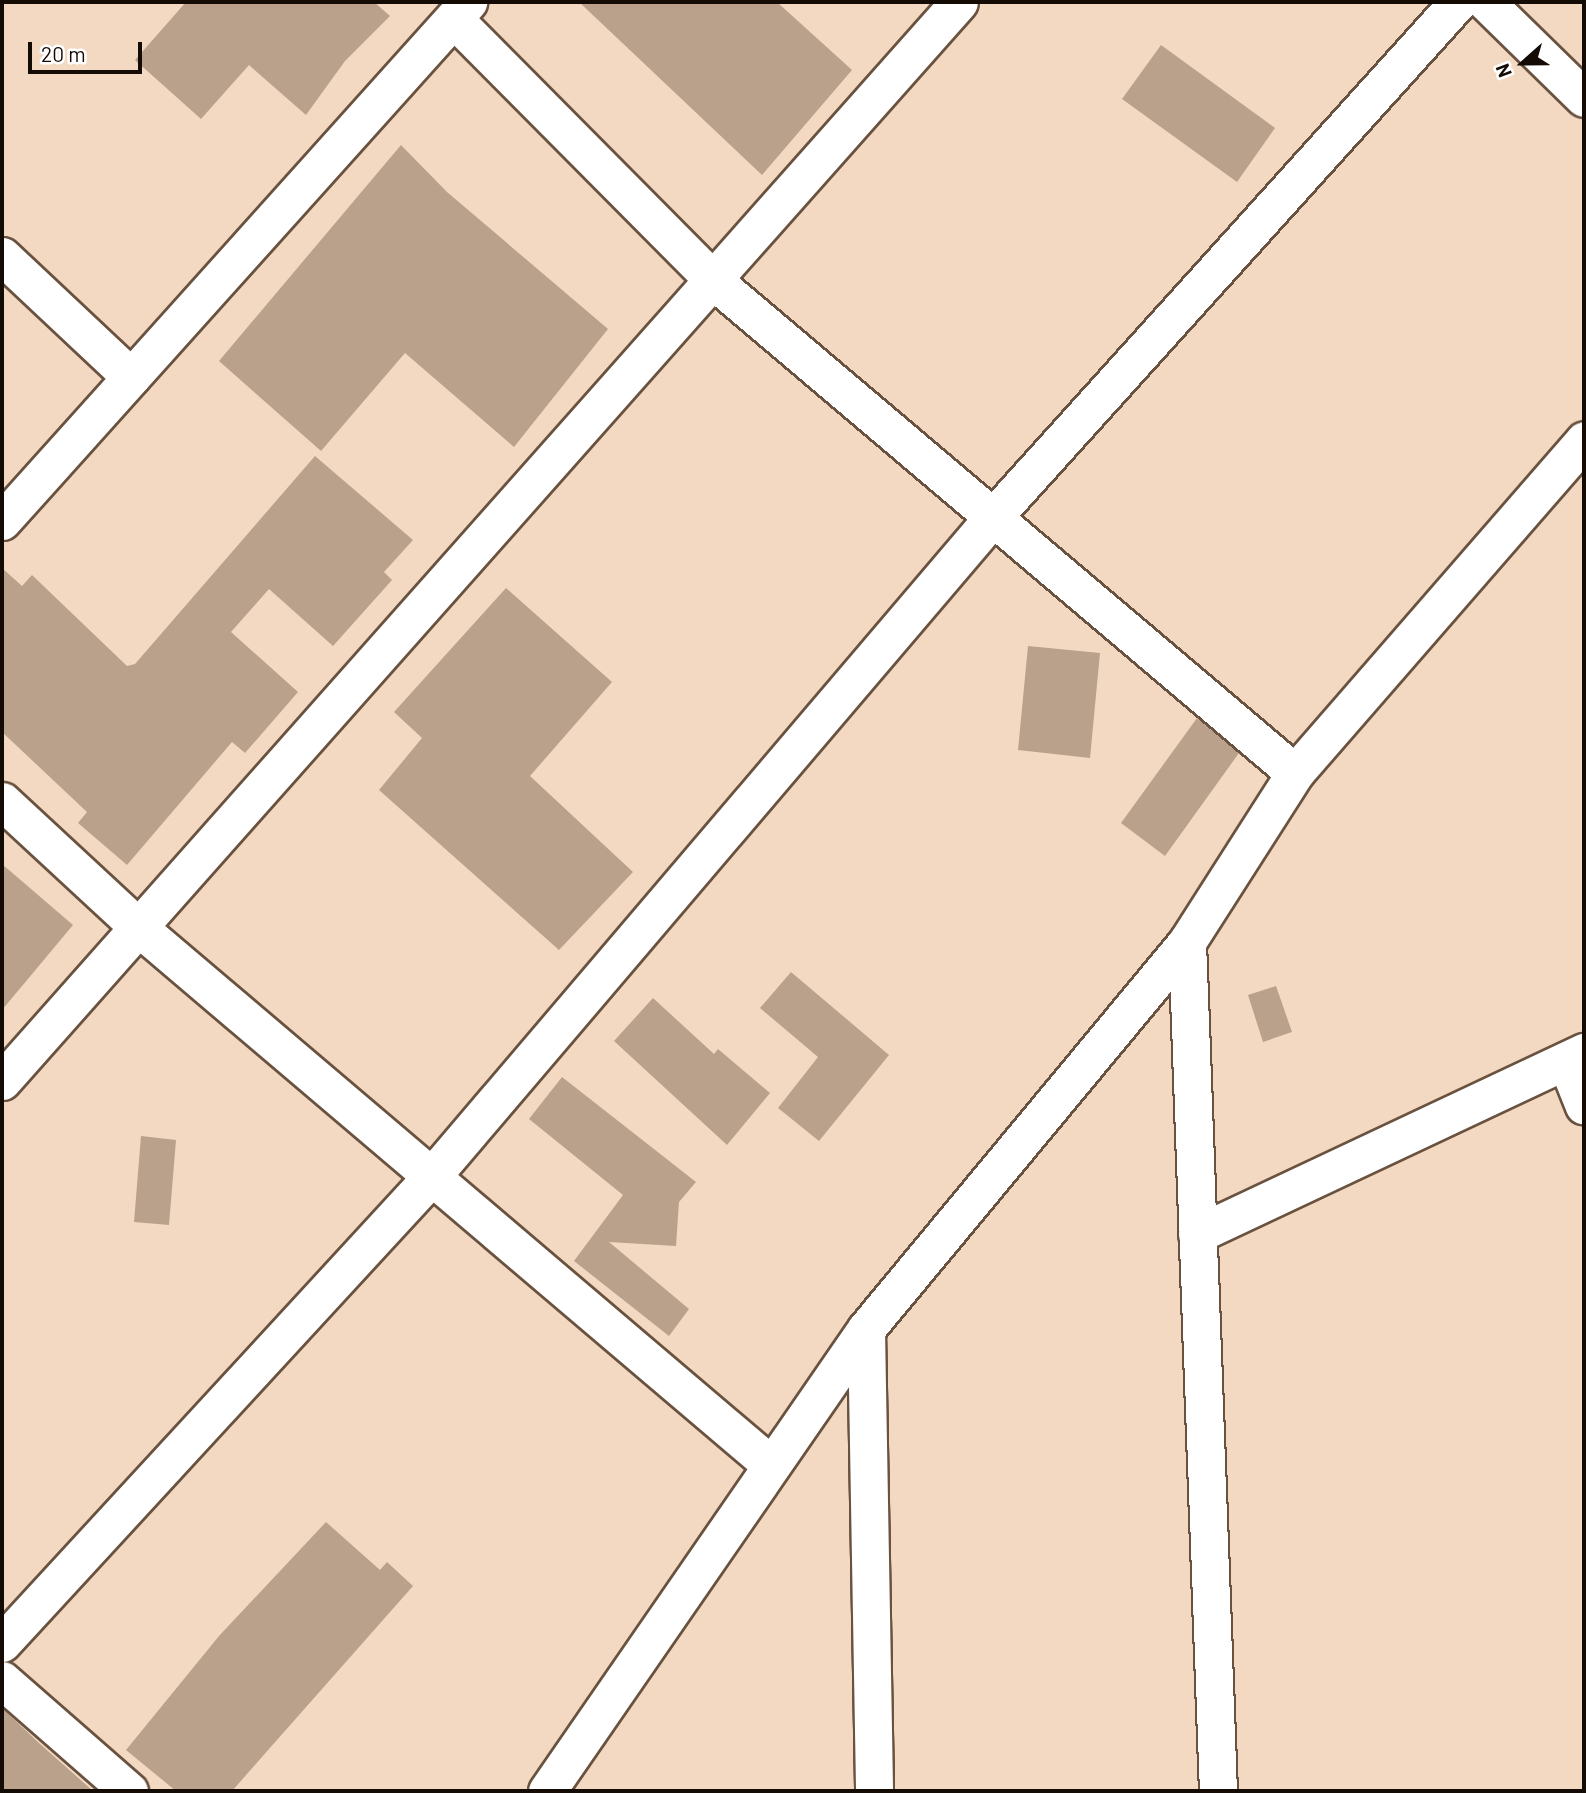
<!DOCTYPE html>
<html>
<head>
<meta charset="utf-8">
<style>
	body { margin:0 }
	#map { position:relative; width:1586px; height:1793px; overflow:hidden; background:#f4d9c2; font-family:Barlow,sans-serif }
	div>[style] { position:absolute }
	.building>* { inset:0; background:#baa18b }
	.roads { filter:drop-shadow(2px 0 #69523f) drop-shadow(-2px 0 #69523f) drop-shadow(0 2px #69523f) drop-shadow(0 -2px #69523f) }
	.minor>* { height:37px; margin:-18.5px; padding:0 18.5px; transform-origin:18.5px; border-radius:18.5px; background:#fff }
	span { translate:-50% -50%; white-space:nowrap; text-align:center; line-height:1.15; -webkit-text-stroke:6px #fff; paint-order:stroke }
	.frame { position:absolute; inset:0; border:4px solid #140b04; pointer-events:none }
	.north { position:absolute; left:1488px; top:28px; width:70px; height:70px; -webkit-text-stroke:5px #fff; paint-order:stroke; rotate:249deg; font-size:19px; font-weight:700; line-height:28px; text-align:center; color:#140b04 }
	.north::after { content:''; display:block; margin:auto; width:24px; height:32px; background:#140b04; clip-path:polygon(50% 0,100% 100%,50% 72%,0 100%) }
	.scale { position:absolute; left:28px; top:42px; width:114px; height:32px; box-sizing:border-box; border:4px solid #140b04; border-top:0; padding-left:9px; font-size:21px; line-height:24px; white-space:nowrap; color:#140b04; -webkit-text-stroke:5px #fff; paint-order:stroke }
</style>
</head>
<body>
<div id="map">
	<div class="building">
		<div style="clip-path:polygon(186px 2px,374px 2px,390px 16px,345px 61px,306px 115px,249px 65px,201px 119px,135px 60px)"></div>
		<div style="clip-path:polygon(579px 2px,777px 2px,852px 70px,762px 175px)"></div>
		<div style="clip-path:polygon(1161px 45px,1275px 128px,1237px 182px,1122px 99px)"></div>
		<div style="clip-path:polygon(401px 145px,447px 192px,608px 329px,514px 447px,405px 353px,321px 451px,219px 361px)"></div>
		<div style="clip-path:polygon(315px 456px,413px 540px,384px 572px,392px 580px,333px 646px,269px 589px,231px 632px,298px 692px,245px 753px,232px 742px,127px 865px,78px 823px,87px 812px,2px 732px,2px 568px,22px 586px,32px 575px,127px 666px,135px 664px)"></div>
		<div style="clip-path:polygon(506px 588px,612px 682px,530px 776px,633px 872px,559px 950px,379px 790px,422px 738px,394px 712px)"></div>
		<div style="clip-path:polygon(1028px 646px,1100px 653px,1090px 758px,1018px 750px)"></div>
		<div style="clip-path:polygon(1197px 718px,1239px 753px,1165px 856px,1121px 823px)"></div>
		<div style="clip-path:polygon(2px 864px,73px 925px,2px 1010px)"></div>
		<div style="clip-path:polygon(791px 972px,889px 1055px,819px 1141px,778px 1108px,818px 1057px,760px 1008px)"></div>
		<div style="clip-path:polygon(1276px 986px,1292px 1032px,1263px 1042px,1248px 995px)"></div>
		<div style="clip-path:polygon(653px 998px,714px 1054px,718px 1049px,770px 1093px,727px 1145px,614px 1041px)"></div>
		<div style="clip-path:polygon(562px 1077px,696px 1182px,679px 1202px,676px 1246px,609px 1242px,689px 1309px,669px 1336px,574px 1261px,623px 1195px,529px 1119px)"></div>
		<div style="clip-path:polygon(141px 1136px,176px 1140px,169px 1225px,134px 1222px)"></div>
		<div style="clip-path:polygon(326px 1522px,380px 1570px,387px 1562px,413px 1586px,232px 1791px,176px 1791px,126px 1750px,219px 1636px)"></div>
		<div style="clip-path:polygon(2px 1708px,39px 1743px,93px 1791px,2px 1791px)"></div>
	</div>
	<div class="roads">
		<div class="minor">
			<div style="left:1486px;top:2px;width:137px;rotate:44.4deg"></div>
			<div style="left:454px;top:19px;width:369px;rotate:45.2deg"></div>
			<div style="left:714px;top:281px;width:761px;rotate:40.26deg"></div>
			<div style="left:2px;top:256px;width:177px;rotate:43.2deg"></div>
			<div style="left:2px;top:521px;width:698px;rotate:-48.08deg"></div>
			<div style="left:2px;top:801px;width:185px;rotate:42.8deg"></div>
			<div style="left:138px;top:927px;width:831px;rotate:40.36deg"></div>
			<div style="left:1187px;top:942px;width:850px;rotate:87.91deg"></div>
			<div style="left:1566px;top:1061px;width:48px;rotate:68.2deg"></div>
			<div style="left:2px;top:1081px;width:1442px;rotate:-48.43deg"></div>
			<div style="left:1197px;top:1234px;width:428px;rotate:-25.2deg"></div>
			<div style="left:866px;top:1329px;width:462px;rotate:89deg"></div>
			<div style="left:2px;top:1643px;width:635px;rotate:-47.36deg"></div>
			<div style="left:432px;top:1176px;width:867px;rotate:-49.59deg"></div>
			<div style="left:994px;top:516px;width:692px;rotate:-47.93deg"></div>
			<div style="left:2px;top:1680px;width:169px;rotate:41.2deg"></div>
			<div style="left:547px;top:1791px;width:561px;rotate:-55.38deg"></div>
			<div style="left:866px;top:1329px;width:503px;rotate:-50.33deg"></div>
			<div style="left:1187px;top:942px;width:201px;rotate:-57.4deg"></div>
			<div style="left:1295px;top:773px;width:441px;rotate:-49deg"></div>
		</div>
	</div>
	<div class="frame"></div>
	<div class="north">N</div>
	<div class="scale">20 m</div>
</div>
</body>
</html>
